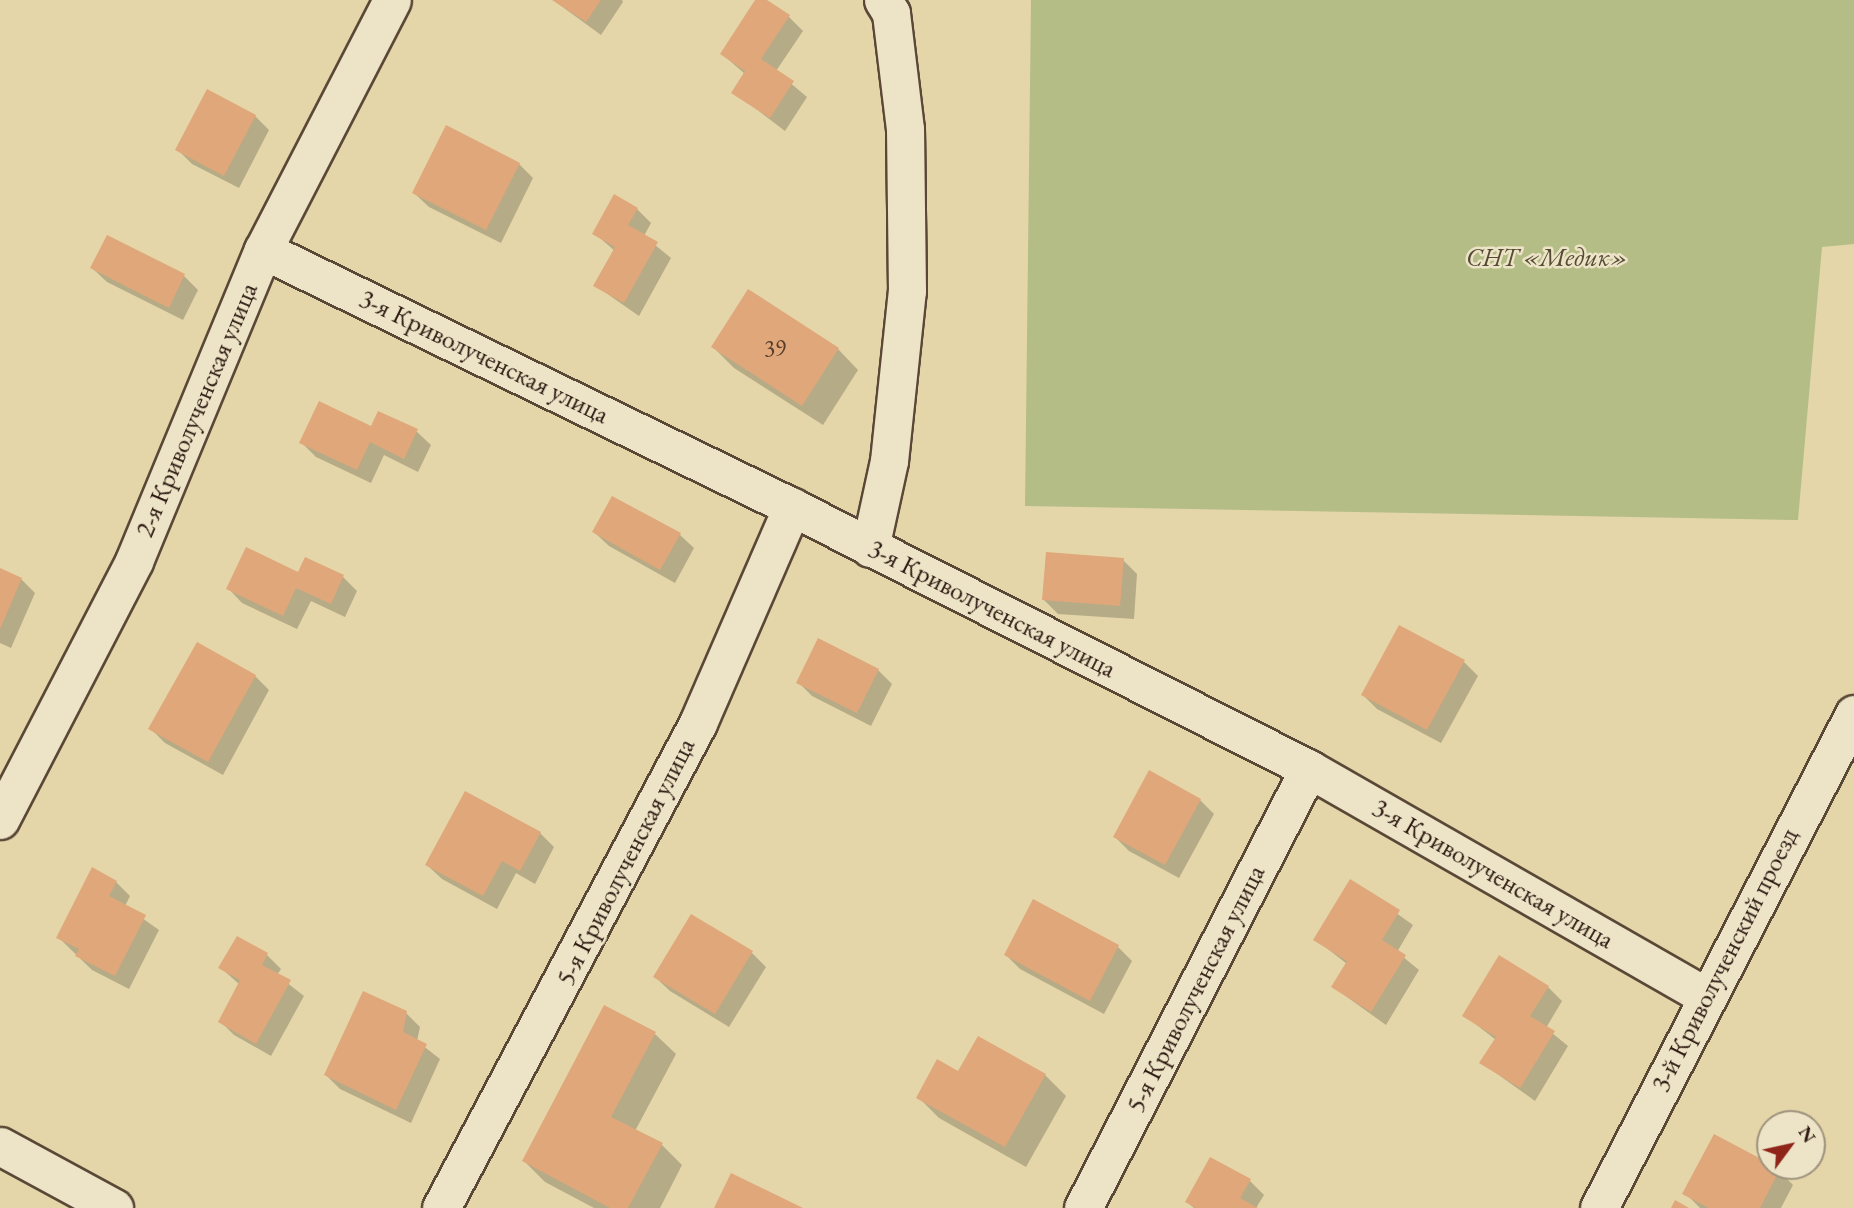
<!DOCTYPE html>
<html>
<head>
<meta charset="utf-8">
<style>
	body { margin:0 }
	#map { position:relative; width:1854px; height:1208px; overflow:hidden; background:#e4d6a9; font-family:"EB Garamond",serif }
	div>[style] { position:absolute }
	.green>* { inset:0; background:#b5bd87 }
	.shadow>* { inset:0; background:#0003 }
	.building>* { inset:0; background:#dfa77a }
	.roads { filter:drop-shadow(2px 0 #5a4837) drop-shadow(-2px 0 #5a4837) drop-shadow(0 2px #5a4837) drop-shadow(0 -2px #5a4837) }
	.street>* { height:37px; margin:-18.5px; padding:0 18.5px; transform-origin:18.5px; border-radius:18.5px; background:#ede4c7 }
	span { translate:-50% -50%; white-space:nowrap; text-align:center; line-height:1.15; -webkit-text-stroke:5px #ede4c7; paint-order:stroke }
	.number-label { font-size:23px; color:#593c2b }
	.number-label span { -webkit-text-stroke-width:0 }
	.park-label { font-size:26px; color:#554a34; font-style:italic }
	.street-label { font-size:26px; color:#2c1911 }
	.north { position:absolute; left:1756px; top:1110px; width:70px; height:70px; box-sizing:border-box; background:#ede4c7; border:2px solid #a0937e; border-radius:50%; rotate:57deg; font-size:19px; font-weight:700; line-height:28px; text-align:center; color:#2c1911 }
	.north::after { content:''; display:block; margin:auto; width:24px; height:32px; background:#8f2418; clip-path:polygon(50% 0,100% 100%,50% 72%,0 100%) }
</style>
</head>
<body>
<div id="map">
	<div class="green">
		<div style="clip-path:polygon(1031px 0,1854px 0,1854px 244px,1822px 247px,1798px 520px,1025px 506px)"></div>
	</div>
	<div class="shadow">
		<div style="clip-path:polygon(553px 0,622px 0,623px 2px,601px 35px)"></div>
		<div style="clip-path:polygon(757px 0,789px 17px,803px 31px,776px 71px,807px 97px,785px 131px,734px 92px,745px 74px,722px 54px)"></div>
		<div style="clip-path:polygon(255px 116px,269px 130px,239px 188px,192px 164px,178px 150px)"></div>
		<div style="clip-path:polygon(519px 164px,533px 178px,501px 243px,429px 207px,414px 193px)"></div>
		<div style="clip-path:polygon(637px 209px,651px 223px,644px 236px,671px 258px,639px 316px,596px 286px,615px 251px,594px 233px)"></div>
		<div style="clip-path:polygon(92px 268px,184px 276px,198px 290px,183px 320px,107px 282px)"></div>
		<div style="clip-path:polygon(713px 347px,838px 349px,858px 370px,823px 425px,734px 368px)"></div>
		<div style="clip-path:polygon(372px 428px,416px 431px,431px 445px,418px 472px,384px 455px,371px 483px,316px 457px,302px 443px)"></div>
		<div style="clip-path:polygon(594px 532px,679px 534px,694px 548px,675px 583px,609px 546px)"></div>
		<div style="clip-path:polygon(1123px 560px,1137px 574px,1134px 619px,1058px 614px,1044px 600px)"></div>
		<div style="clip-path:polygon(0 570px,21px 579px,35px 593px,11px 648px,0 643px)"></div>
		<div style="clip-path:polygon(299px 574px,343px 577px,357px 591px,345px 617px,311px 601px,297px 629px,242px 603px,228px 588px)"></div>
		<div style="clip-path:polygon(1464px 662px,1478px 676px,1441px 743px,1377px 709px,1363px 695px)"></div>
		<div style="clip-path:polygon(878px 670px,892px 684px,871px 726px,812px 696px,798px 682px)"></div>
		<div style="clip-path:polygon(255px 676px,269px 690px,223px 775px,165px 743px,151px 729px)"></div>
		<div style="clip-path:polygon(465px 794px,540px 833px,554px 847px,535px 884px,516px 873px,497px 909px,442px 879px,427px 865px)"></div>
		<div style="clip-path:polygon(1200px 800px,1214px 814px,1179px 878px,1129px 851px,1115px 837px)"></div>
		<div style="clip-path:polygon(1351px 881px,1413px 925px,1397px 952px,1419px 970px,1386px 1025px,1333px 987px,1347px 964px,1315px 939px)"></div>
		<div style="clip-path:polygon(116px 882px,130px 896px,125px 906px,159px 930px,129px 989px,92px 970px,58px 937px)"></div>
		<div style="clip-path:polygon(1034px 901px,1118px 947px,1132px 961px,1104px 1014px,1020px 969px,1006px 955px)"></div>
		<div style="clip-path:polygon(752px 953px,766px 967px,729px 1027px,670px 991px,655px 977px)"></div>
		<div style="clip-path:polygon(267px 955px,281px 969px,277px 975px,304px 996px,271px 1056px,234px 1035px,220px 1021px,240px 985px,221px 968px)"></div>
		<div style="clip-path:polygon(1548px 987px,1562px 1001px,1546px 1028px,1568px 1046px,1535px 1101px,1482px 1063px,1496px 1040px,1464px 1015px)"></div>
		<div style="clip-path:polygon(406px 1013px,420px 1027px,417px 1041px,440px 1059px,411px 1123px,340px 1089px,326px 1075px)"></div>
		<div style="clip-path:polygon(655px 1034px,676px 1054px,635px 1131px,662px 1145px,682px 1165px,660px 1208px,594px 1208px,545px 1182px,524px 1161px)"></div>
		<div style="clip-path:polygon(959px 1074px,1045px 1075px,1066px 1096px,1026px 1167px,939px 1118px,918px 1097px)"></div>
		<div style="clip-path:polygon(1779px 1171px,1793px 1185px,1781px 1208px,1700px 1208px,1685px 1193px)"></div>
		<div style="clip-path:polygon(1250px 1181px,1264px 1195px,1256px 1208px,1194px 1208px,1187px 1202px)"></div>
	</div>
	<div class="building">
		<div style="clip-path:polygon(552px 0,601px 0,586px 22px)"></div>
		<div style="clip-path:polygon(755px 0,767px 0,790px 15px,761px 59px,794px 81px,770px 118px,731px 93px,745px 71px,720px 54px)"></div>
		<div style="clip-path:polygon(207px 89px,256px 115px,224px 176px,175px 150px)"></div>
		<div style="clip-path:polygon(446px 125px,520px 163px,486px 230px,412px 193px)"></div>
		<div style="clip-path:polygon(614px 194px,638px 208px,628px 225px,658px 242px,624px 303px,593px 286px,615px 247px,592px 234px)"></div>
		<div style="clip-path:polygon(107px 235px,185px 274px,169px 308px,90px 268px)"></div>
		<div style="clip-path:polygon(748px 289px,839px 348px,802px 406px,711px 347px)"></div>
		<div style="clip-path:polygon(319px 401px,371px 426px,378px 411px,418px 429px,404px 459px,370px 442px,357px 470px,299px 443px)"></div>
		<div style="clip-path:polygon(612px 496px,681px 533px,660px 570px,592px 532px)"></div>
		<div style="clip-path:polygon(246px 547px,298px 572px,305px 557px,344px 575px,331px 604px,296px 588px,283px 616px,226px 589px)"></div>
		<div style="clip-path:polygon(1046px 552px,1124px 558px,1120px 606px,1042px 600px)"></div>
		<div style="clip-path:polygon(0 568px,22px 578px,0 629px)"></div>
		<div style="clip-path:polygon(1399px 625px,1465px 660px,1427px 730px,1361px 695px)"></div>
		<div style="clip-path:polygon(818px 638px,879px 669px,857px 713px,796px 683px)"></div>
		<div style="clip-path:polygon(197px 642px,256px 675px,208px 762px,148px 729px)"></div>
		<div style="clip-path:polygon(1149px 770px,1201px 799px,1165px 865px,1113px 837px)"></div>
		<div style="clip-path:polygon(465px 791px,541px 832px,520px 871px,502px 861px,483px 896px,425px 865px)"></div>
		<div style="clip-path:polygon(92px 867px,117px 881px,109px 896px,146px 915px,115px 976px,75px 956px,79px 949px,56px 938px)"></div>
		<div style="clip-path:polygon(1350px 879px,1400px 910px,1382px 940px,1406px 955px,1371px 1012px,1331px 987px,1347px 961px,1313px 940px)"></div>
		<div style="clip-path:polygon(1033px 899px,1119px 945px,1090px 1001px,1004px 955px)"></div>
		<div style="clip-path:polygon(691px 914px,753px 951px,715px 1014px,653px 977px)"></div>
		<div style="clip-path:polygon(237px 936px,268px 953px,262px 965px,291px 980px,256px 1044px,218px 1022px,240px 980px,218px 968px)"></div>
		<div style="clip-path:polygon(1499px 955px,1549px 986px,1530px 1016px,1555px 1031px,1520px 1088px,1479px 1063px,1496px 1037px,1462px 1016px)"></div>
		<div style="clip-path:polygon(363px 991px,407px 1011px,403px 1032px,427px 1044px,396px 1110px,324px 1075px)"></div>
		<div style="clip-path:polygon(604px 1005px,656px 1032px,611px 1117px,663px 1143px,628px 1208px,610px 1208px,522px 1161px)"></div>
		<div style="clip-path:polygon(978px 1036px,1046px 1074px,1005px 1147px,916px 1098px,937px 1059px,958px 1071px)"></div>
		<div style="clip-path:polygon(1714px 1134px,1780px 1169px,1760px 1208px,1709px 1208px,1682px 1194px)"></div>
		<div style="clip-path:polygon(1210px 1157px,1251px 1179px,1240px 1198px,1258px 1208px,1196px 1208px,1185px 1202px)"></div>
		<div style="clip-path:polygon(731px 1173px,803px 1208px,714px 1208px)"></div>
		<div style="clip-path:polygon(1675px 1200px,1689px 1208px,1671px 1208px)"></div>
	</div>
	<div class="roads">
		<div class="street">
			<div style="left:263px;top:250px;width:588px;rotate:25.91deg"></div>
			<div style="left:792px;top:507px;width:580px;rotate:26.87deg"></div>
			<div style="left:1309px;top:769px;width:456px;rotate:29.8deg"></div>
			<div style="left:870px;top:548px;width:89px;rotate:-77.7deg"></div>
			<div style="left:889px;top:461px;width:171px;rotate:-84deg"></div>
			<div style="left:907px;top:291px;width:162px;rotate:-90.7deg"></div>
			<div style="left:905px;top:129px;width:117px;rotate:-96.9deg"></div>
			<div style="left:891px;top:13px;width:15px;rotate:-122deg"></div>
			<div style="left:0;top:820px;width:292px;rotate:-62.6deg"></div>
			<div style="left:134px;top:561px;width:337px;rotate:-67.5deg"></div>
			<div style="left:263px;top:250px;width:281px;rotate:-62.7deg"></div>
			<div style="left:0;top:1146px;width:130px;rotate:28.5deg"></div>
			<div style="left:441px;top:1208px;width:549px;rotate:-62.08deg"></div>
			<div style="left:698px;top:723px;width:236px;rotate:-66.5deg"></div>
			<div style="left:1083px;top:1208px;width:494px;rotate:-62.8deg"></div>
			<div style="left:1599px;top:1208px;width:556px;rotate:-62.7deg"></div>
		</div>
	</div>
	<div class="number-label">
		<span style="left:775px;top:348px">39</span>
	</div>
	<div class="park-label">
		<span style="left:1547px;top:258px">СНТ «Медик»</span>
	</div>
	<div class="street-label">
		<span style="left:484px;top:357px;rotate:26deg">3-я Криволученская улица</span>
		<span style="left:197px;top:410px;rotate:-67deg">2-я Криволученская улица</span>
		<span style="left:992px;top:609px;rotate:27deg">3-я Криволученская улица</span>
		<span style="left:626px;top:862px;rotate:-63deg">5-я Криволученская улица</span>
		<span style="left:1493px;top:874px;rotate:30deg">3-я Криволученская улица</span>
		<span style="left:1725px;top:960px;rotate:-63deg">3-й Криволученский проезд</span>
		<span style="left:1196px;top:989px;rotate:-63deg">5-я Криволученская улица</span>
	</div>
	<div class="north">N</div>
</div>
</body>
</html>
